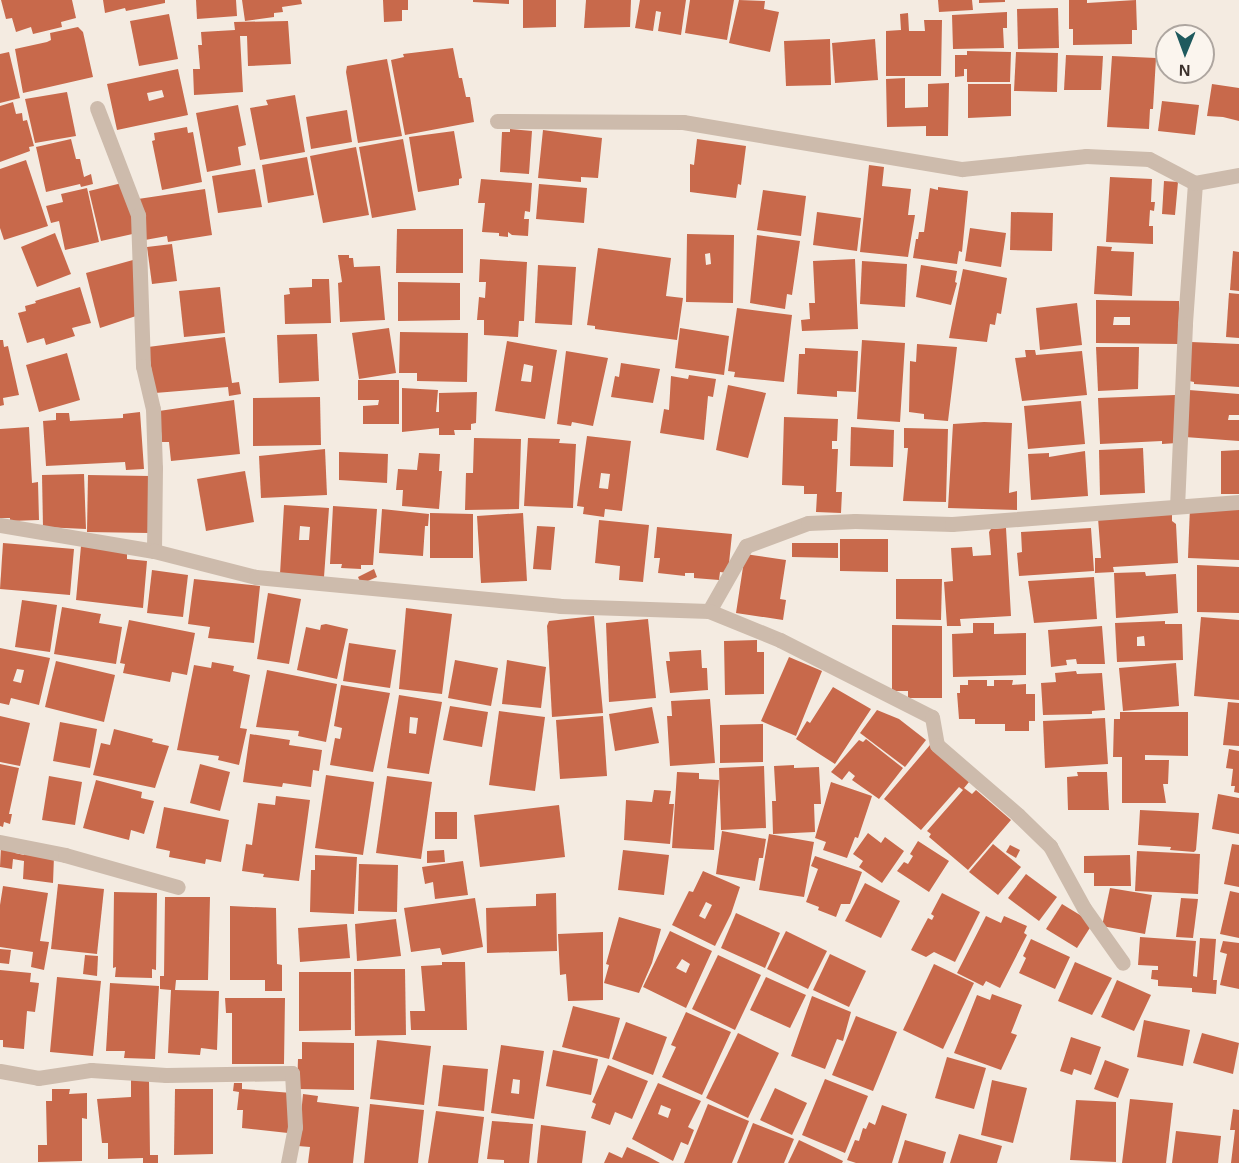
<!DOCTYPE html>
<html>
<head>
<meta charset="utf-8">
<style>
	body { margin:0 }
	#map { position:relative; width:1239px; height:1163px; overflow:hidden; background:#f4ebe1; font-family:Arial,sans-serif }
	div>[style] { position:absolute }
	.building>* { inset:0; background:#c8694b }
	.minor>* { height:15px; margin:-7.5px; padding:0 7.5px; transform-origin:7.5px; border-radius:7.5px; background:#cdbbac }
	span { translate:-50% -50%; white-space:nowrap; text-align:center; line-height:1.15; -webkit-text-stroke:6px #fbf5ee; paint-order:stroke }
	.north { position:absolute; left:1155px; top:24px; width:60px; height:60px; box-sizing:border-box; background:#fbf5ee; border:2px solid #aea6a0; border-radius:50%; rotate:181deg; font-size:16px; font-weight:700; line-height:24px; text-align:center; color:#3b302b }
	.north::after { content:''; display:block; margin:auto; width:21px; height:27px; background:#1f5a5e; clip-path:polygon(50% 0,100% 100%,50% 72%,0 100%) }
</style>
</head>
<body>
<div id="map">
	<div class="building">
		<div style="clip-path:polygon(1px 0,72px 0,76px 18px,61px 22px,62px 27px,33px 34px,31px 27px,16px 32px,12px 18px,6px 19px)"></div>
		<div style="clip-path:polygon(103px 0,165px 0,165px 3px,126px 11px,125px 8px,105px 13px)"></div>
		<div style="clip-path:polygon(196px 0,236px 0,237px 16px,197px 19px)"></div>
		<div style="clip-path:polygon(242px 0,301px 0,302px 4px,282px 7px,283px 12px,274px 13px,274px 17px,245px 21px)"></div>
		<div style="clip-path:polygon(383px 0,408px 0,408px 10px,402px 10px,402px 21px,384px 22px)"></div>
		<div style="clip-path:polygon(473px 0,509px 0,509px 4px,473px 2px)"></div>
		<div style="clip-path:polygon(523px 0,556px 0,556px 27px,523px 28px)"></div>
		<div style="clip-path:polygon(586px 0,631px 0,630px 27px,584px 28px)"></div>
		<div style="clip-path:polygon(640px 0,686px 0,681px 35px,658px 31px,661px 12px,656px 11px,653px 31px,635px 28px)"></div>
		<div style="clip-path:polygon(690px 0,734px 0,727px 40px,685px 33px)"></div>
		<div style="clip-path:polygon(739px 0,765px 1px,764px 9px,779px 12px,770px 52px,729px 43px)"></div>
		<div style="clip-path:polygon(938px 0,972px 0,973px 10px,939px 12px)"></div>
		<div style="clip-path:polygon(979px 0,1005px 0,1005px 2px,979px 3px)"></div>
		<div style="clip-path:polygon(1069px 0,1087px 0,1087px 3px,1136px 0,1137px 30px,1132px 30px,1132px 44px,1073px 45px,1073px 29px,1069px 29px)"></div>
		<div style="clip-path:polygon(1058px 8px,1059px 48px,1018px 49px,1017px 9px)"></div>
		<div style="clip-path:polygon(1007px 12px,1007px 28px,1003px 28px,1004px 48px,953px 49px,952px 15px)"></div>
		<div style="clip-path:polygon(908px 13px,909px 31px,925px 31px,924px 20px,942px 20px,941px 76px,886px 76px,886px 31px,901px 30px,900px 14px)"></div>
		<div style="clip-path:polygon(169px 14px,178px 59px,139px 66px,130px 21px)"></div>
		<div style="clip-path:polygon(288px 21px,291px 64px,248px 66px,247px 36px,240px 36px,243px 92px,194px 95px,193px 69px,200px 69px,198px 45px,202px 45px,201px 32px,235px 30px,234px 22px)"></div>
		<div style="clip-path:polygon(78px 27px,83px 32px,93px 77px,23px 93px,15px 49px,47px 42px,51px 40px,50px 33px)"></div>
		<div style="clip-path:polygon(830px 39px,831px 85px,786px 86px,784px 41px)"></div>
		<div style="clip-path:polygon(875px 39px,878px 80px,835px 83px,832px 43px)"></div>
		<div style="clip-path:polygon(453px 48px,459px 78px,462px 78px,466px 97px,470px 97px,474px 122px,405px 135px,391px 60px,404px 57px,403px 54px)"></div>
		<div style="clip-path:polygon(967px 51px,1011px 52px,1010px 82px,967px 82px,967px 69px,964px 69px,964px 76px,955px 77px,955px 55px,967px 55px)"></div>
		<div style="clip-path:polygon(9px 52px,20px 98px,0 103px,0 54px)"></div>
		<div style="clip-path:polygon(1016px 52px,1058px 53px,1057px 92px,1014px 91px)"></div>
		<div style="clip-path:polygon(1066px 55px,1103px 56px,1101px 90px,1064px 90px)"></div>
		<div style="clip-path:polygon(1112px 56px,1156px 58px,1153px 109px,1150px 109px,1149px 129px,1107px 127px)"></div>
		<div style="clip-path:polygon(387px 59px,402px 136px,358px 143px,346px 72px,347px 66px)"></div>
		<div style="clip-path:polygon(evenodd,178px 69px,188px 115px,117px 130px,107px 84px,178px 69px,162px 90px,164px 97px,149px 101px,147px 93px,162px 90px)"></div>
		<div style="clip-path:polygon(905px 78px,905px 108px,928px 107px,928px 84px,949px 83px,948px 136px,926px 136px,926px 126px,887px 127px,886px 79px)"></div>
		<div style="clip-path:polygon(968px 84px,1011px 84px,1011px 116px,968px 118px)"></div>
		<div style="clip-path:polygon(1212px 84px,1239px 88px,1239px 121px,1223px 117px,1207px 116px)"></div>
		<div style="clip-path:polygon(67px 92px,76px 136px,35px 143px,25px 99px)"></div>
		<div style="clip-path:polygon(295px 95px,305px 152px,260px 160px,250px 108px,268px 105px,266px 100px)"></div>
		<div style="clip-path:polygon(1162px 101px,1199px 105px,1195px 135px,1158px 131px)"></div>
		<div style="clip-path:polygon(13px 102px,16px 114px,22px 113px,23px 121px,27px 120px,34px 146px,29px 147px,30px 151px,0 162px,0 106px)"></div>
		<div style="clip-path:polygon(238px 105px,246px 145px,238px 147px,241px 165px,207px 172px,196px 113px)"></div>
		<div style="clip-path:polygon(347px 110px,352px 142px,311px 149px,306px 117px)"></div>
		<div style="clip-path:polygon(187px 127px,188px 133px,193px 132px,202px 182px,162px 190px,152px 141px,155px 140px,154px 133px)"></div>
		<div style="clip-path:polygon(510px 129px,532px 131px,529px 174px,500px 172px,502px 132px,510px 132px)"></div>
		<div style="clip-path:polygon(543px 130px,602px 138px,598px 178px,581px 177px,581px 182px,538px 178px)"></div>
		<div style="clip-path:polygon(454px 131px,462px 178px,459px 179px,459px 185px,418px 192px,409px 137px)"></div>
		<div style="clip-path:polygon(71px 139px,76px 159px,80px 159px,84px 177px,91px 174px,93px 184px,81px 187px,80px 184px,46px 192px,36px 147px)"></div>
		<div style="clip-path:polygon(403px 139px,416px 210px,372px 218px,359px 147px)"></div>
		<div style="clip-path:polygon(697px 139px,746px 146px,741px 185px,738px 184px,736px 198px,690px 192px,690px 164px,694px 165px)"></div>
		<div style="clip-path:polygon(356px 147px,369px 215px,323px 223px,310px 156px)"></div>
		<div style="clip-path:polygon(307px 157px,314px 195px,268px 203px,262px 165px)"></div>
		<div style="clip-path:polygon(26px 160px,48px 226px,4px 240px,0 228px,0 169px)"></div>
		<div style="clip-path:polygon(869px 165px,884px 167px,882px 186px,911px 189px,908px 215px,915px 215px,908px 257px,860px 252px)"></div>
		<div style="clip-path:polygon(255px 169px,262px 207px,218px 213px,212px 176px)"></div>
		<div style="clip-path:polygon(1110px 177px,1152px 179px,1151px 202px,1155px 202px,1154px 211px,1150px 210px,1149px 226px,1153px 226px,1153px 244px,1106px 242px)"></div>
		<div style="clip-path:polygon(481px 179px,532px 183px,530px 212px,525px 211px,524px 219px,529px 219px,528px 236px,512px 235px,508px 232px,508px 237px,499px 236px,499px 233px,482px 232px,485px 203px,478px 203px)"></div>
		<div style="clip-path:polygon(1164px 181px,1178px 182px,1175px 215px,1162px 214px)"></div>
		<div style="clip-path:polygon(122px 183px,137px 233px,101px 241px,89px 191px)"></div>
		<div style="clip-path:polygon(539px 184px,587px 188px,584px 223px,536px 219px)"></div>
		<div style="clip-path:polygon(938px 187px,968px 191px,962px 252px,959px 251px,957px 264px,913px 258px,916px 239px,918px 239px,919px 232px,924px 232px,930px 188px,938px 190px)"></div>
		<div style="clip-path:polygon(87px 188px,99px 242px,65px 250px,59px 221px,51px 223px,46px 206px,63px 202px,61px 194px)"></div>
		<div style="clip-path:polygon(205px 189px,212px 235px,168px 242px,167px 236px,145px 240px,138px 199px)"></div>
		<div style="clip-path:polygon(763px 190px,806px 196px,801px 236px,757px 230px)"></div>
		<div style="clip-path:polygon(817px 212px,861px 218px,857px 251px,813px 245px)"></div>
		<div style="clip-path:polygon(1011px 212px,1053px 213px,1052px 251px,1010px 250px)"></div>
		<div style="clip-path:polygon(970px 228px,1006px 233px,1001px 267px,965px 261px)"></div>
		<div style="clip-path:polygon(397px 229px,463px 229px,463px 273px,396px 273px)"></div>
		<div style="clip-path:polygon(55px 233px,71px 274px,37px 287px,21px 247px)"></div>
		<div style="clip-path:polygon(evenodd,687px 234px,734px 235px,733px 303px,686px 302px,687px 234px,710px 253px,711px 264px,706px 265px,705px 254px,710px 253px)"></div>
		<div style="clip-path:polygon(757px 235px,800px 241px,792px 295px,787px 294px,785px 309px,750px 303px)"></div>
		<div style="clip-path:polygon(172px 244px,177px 281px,152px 284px,147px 247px)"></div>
		<div style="clip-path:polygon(1097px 246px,1112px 247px,1111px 251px,1134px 252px,1132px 296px,1094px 294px)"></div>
		<div style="clip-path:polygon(598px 248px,671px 258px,666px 296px,683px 298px,677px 340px,595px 329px,595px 326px,587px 325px)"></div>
		<div style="clip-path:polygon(1233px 251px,1239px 252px,1239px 291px,1230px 290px)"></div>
		<div style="clip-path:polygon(338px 255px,349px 255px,349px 258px,353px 258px,354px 267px,380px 266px,385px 320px,340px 322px,338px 283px,342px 282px)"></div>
		<div style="clip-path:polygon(480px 259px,527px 262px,524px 321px,519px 321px,518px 337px,484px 335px,484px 320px,477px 320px,479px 297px,485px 298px,486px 282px,479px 282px)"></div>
		<div style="clip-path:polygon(855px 259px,858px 329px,802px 331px,801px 320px,810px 319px,809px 303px,815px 303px,813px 261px)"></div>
		<div style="clip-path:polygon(133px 260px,136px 316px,100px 328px,86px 273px)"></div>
		<div style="clip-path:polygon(862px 261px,907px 264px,905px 307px,860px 304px)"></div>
		<div style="clip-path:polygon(538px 265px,576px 267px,572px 325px,535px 323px)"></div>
		<div style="clip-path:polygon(921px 265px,957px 271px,955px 282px,957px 283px,951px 305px,916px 297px)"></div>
		<div style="clip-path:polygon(963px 269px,1007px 278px,1001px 314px,997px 313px,995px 325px,990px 324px,987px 342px,949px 338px)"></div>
		<div style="clip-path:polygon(312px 279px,329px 279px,331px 323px,285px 324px,284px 295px,290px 294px,289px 288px,312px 287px)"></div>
		<div style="clip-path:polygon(398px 282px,460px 283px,460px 320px,398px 321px)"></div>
		<div style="clip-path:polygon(80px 287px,91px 323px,72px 328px,75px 336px,46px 345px,44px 338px,27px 343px,18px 313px,26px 311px,25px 306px,36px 303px,35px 301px)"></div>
		<div style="clip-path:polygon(220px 287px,225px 333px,184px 337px,179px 291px)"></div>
		<div style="clip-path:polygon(1229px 293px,1239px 294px,1239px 338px,1226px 337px)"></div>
		<div style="clip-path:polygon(evenodd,1096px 300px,1179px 301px,1179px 344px,1096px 343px,1096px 300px,1114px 317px,1130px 317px,1130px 325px,1113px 325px,1114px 317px)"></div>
		<div style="clip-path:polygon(1077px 303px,1082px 345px,1040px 350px,1036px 308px)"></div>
		<div style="clip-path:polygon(737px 308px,792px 315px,784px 382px,734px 377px,735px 372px,728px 371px)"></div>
		<div style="clip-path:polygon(389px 328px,396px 373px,359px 379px,352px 333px)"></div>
		<div style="clip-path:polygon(680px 328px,729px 336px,724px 375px,675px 368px)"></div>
		<div style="clip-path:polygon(400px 332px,468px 333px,467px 382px,417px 381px,417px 373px,399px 373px)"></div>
		<div style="clip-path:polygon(317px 334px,319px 381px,279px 383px,277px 335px)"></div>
		<div style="clip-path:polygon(225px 337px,232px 383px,239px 382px,241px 394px,229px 396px,228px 387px,155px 393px,148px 347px)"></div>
		<div style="clip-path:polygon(0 340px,3px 340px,4px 347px,8px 346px,19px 395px,3px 398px,4px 405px,0 406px)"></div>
		<div style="clip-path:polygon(862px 340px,905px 343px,900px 422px,857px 419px)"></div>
		<div style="clip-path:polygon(evenodd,507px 341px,557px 350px,545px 419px,495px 411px,507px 341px,524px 364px,533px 366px,531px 382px,521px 381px,524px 364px)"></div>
		<div style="clip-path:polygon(1191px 342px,1239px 344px,1239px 387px,1194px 384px,1194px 382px,1189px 381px)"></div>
		<div style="clip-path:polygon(917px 344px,957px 347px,948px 421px,924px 419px,924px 414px,909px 412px,910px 361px,916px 362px)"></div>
		<div style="clip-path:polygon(1096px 347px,1139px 347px,1138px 389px,1098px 391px)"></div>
		<div style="clip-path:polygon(805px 348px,858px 351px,856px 392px,837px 391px,837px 397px,797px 394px,799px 354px,805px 354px)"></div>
		<div style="clip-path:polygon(1025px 350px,1035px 350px,1036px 355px,1082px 351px,1087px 395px,1022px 401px,1015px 358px,1026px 357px)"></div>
		<div style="clip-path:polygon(566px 351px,608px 358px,593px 426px,572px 422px,571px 426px,557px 424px)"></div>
		<div style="clip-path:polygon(67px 353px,80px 400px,39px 412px,26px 365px)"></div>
		<div style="clip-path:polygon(621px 363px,660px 369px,653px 403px,611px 397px,615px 376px,619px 377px)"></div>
		<div style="clip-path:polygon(689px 375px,716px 379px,713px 397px,708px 396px,704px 440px,660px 433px,664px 409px,669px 410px,671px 376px,688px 379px)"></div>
		<div style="clip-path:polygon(358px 380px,399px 380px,399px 424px,363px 424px,363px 406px,378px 405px,379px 400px,358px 400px)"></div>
		<div style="clip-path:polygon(728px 385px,766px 393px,748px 458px,716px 450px)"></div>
		<div style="clip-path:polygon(402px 388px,438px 390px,436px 412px,439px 412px,439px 393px,477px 392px,476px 423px,471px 424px,471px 430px,454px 430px,455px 435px,439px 435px,439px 428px,402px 432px)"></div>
		<div style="clip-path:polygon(1189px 390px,1239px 394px,1239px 415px,1229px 415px,1228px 420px,1239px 420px,1239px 441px,1185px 437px)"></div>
		<div style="clip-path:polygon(1175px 395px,1177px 443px,1162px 444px,1162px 441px,1100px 444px,1098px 398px)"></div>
		<div style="clip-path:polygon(320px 397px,321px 445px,253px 446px,253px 398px)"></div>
		<div style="clip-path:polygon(234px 400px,240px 454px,171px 461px,169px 442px,162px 442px,159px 411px)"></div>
		<div style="clip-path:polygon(1081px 401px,1085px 444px,1028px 449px,1024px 406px)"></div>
		<div style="clip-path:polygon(140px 412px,144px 469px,126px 470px,125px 462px,46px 466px,43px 421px,56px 420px,56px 413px,69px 413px,70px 421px,123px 418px,123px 414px)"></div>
		<div style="clip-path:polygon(784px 417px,838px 419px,837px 441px,832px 441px,832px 449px,838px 449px,836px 492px,842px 492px,841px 513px,816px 512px,817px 494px,804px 494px,804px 486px,782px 485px)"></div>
		<div style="clip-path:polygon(984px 422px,1012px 423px,1009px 493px,1017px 491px,1017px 510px,948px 508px,953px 424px)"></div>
		<div style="clip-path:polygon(29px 427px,32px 483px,38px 482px,39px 520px,10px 521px,10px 518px,0 518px,0 429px)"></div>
		<div style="clip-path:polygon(851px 427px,894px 430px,893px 467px,850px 466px)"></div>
		<div style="clip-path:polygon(904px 428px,948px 429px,946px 502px,903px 501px,908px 448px,904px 448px)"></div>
		<div style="clip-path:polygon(evenodd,587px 436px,631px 441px,622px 511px,605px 509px,604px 517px,583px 514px,584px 507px,577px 506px,587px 436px,601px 473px,610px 474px,608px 489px,599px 488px,601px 473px)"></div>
		<div style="clip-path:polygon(474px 438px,521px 439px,519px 509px,465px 510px,466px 473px,473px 473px)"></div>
		<div style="clip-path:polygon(528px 438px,560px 439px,559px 443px,576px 444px,573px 508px,524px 506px)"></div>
		<div style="clip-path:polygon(1143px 448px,1145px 493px,1100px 495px,1099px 450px)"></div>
		<div style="clip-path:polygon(325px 449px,327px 495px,261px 498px,259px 456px)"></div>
		<div style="clip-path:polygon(1239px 450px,1239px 494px,1221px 494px,1221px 451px)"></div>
		<div style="clip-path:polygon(1085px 451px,1088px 496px,1031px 500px,1028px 454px,1049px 453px,1049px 457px)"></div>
		<div style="clip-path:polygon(339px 452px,388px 454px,387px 483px,339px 480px)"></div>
		<div style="clip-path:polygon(419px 453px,440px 454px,439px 471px,442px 471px,439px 509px,402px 506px,403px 490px,396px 490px,398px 469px,417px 470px)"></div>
		<div style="clip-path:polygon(245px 471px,254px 522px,206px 531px,197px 479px)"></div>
		<div style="clip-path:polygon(84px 474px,86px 529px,43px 527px,42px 475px)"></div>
		<div style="clip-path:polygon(88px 475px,150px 476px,149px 533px,87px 532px)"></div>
		<div style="clip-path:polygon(evenodd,284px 505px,329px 508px,324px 577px,280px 574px,284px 505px,300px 526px,310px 527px,309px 540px,299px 540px,300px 526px)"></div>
		<div style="clip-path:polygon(333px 506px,377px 509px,373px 565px,361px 565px,361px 569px,341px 568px,342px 564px,330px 564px)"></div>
		<div style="clip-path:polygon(1190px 507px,1239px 510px,1239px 560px,1188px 558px)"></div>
		<div style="clip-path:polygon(382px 509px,429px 514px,428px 526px,425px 526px,423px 556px,379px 553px)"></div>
		<div style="clip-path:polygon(1172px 512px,1172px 521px,1176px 524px,1178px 563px,1113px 567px,1114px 572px,1095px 573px,1095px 558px,1101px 558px,1098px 518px)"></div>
		<div style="clip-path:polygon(430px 513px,473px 514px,473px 558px,430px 558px)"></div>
		<div style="clip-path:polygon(523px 513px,527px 581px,481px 583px,477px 516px)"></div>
		<div style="clip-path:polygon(599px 520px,649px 525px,643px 582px,619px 580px,620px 566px,595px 563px)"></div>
		<div style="clip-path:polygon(537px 526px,555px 527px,551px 570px,533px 569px)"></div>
		<div style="clip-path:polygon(657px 527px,732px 534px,728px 573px,720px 572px,719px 580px,694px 578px,694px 573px,685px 573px,685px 576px,658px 573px,660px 558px,654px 558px)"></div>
		<div style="clip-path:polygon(1006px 528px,1011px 616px,960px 619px,961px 626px,947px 626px,944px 582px,953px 581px,951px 548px,972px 547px,973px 556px,991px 555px,989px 532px,991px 529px)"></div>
		<div style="clip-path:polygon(1091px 528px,1094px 571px,1019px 576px,1017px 553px,1022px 552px,1021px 532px)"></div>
		<div style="clip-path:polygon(840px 539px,888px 539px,888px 572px,840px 571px)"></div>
		<div style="clip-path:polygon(3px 543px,74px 549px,70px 595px,0 589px)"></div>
		<div style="clip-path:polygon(792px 543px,838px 543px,838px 558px,792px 557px)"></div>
		<div style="clip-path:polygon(81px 546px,127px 552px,127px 559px,147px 561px,143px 608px,76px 600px)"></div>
		<div style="clip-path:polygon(745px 554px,786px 560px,780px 599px,786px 600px,783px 620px,736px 613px)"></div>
		<div style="clip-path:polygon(1197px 565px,1239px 567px,1239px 613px,1197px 612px)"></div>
		<div style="clip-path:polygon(374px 569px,377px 577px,361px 584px,358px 577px)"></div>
		<div style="clip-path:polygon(152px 570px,188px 575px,183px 617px,147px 613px)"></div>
		<div style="clip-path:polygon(1145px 572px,1146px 576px,1176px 574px,1178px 613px,1116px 618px,1114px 573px)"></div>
		<div style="clip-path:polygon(1094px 577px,1097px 619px,1034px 623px,1028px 581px)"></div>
		<div style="clip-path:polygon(194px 579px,260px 586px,254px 643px,208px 638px,210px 627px,188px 624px)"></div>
		<div style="clip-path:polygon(896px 579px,942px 579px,941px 620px,896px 619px)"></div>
		<div style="clip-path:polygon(268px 593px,301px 599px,289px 664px,257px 659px)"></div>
		<div style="clip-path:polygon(22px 600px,57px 605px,50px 652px,15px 647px)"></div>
		<div style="clip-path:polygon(62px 607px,101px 614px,99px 623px,122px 627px,116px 664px,54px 654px)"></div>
		<div style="clip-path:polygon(406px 608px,452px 614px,442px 694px,399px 689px)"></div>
		<div style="clip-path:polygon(594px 616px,603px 713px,552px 717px,547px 626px,549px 621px)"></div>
		<div style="clip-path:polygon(1201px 617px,1239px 620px,1239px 700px,1194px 696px)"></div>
		<div style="clip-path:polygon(648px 619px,656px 698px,609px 702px,606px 623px)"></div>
		<div style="clip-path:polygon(129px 620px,195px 633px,187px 675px,172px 672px,170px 682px,123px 673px,125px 664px,120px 663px)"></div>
		<div style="clip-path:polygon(evenodd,1165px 621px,1165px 624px,1182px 624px,1183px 660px,1117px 662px,1115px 623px,1165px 621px,1144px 636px,1145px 646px,1137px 646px,1137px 637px,1144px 636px)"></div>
		<div style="clip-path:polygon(973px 623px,994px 623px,994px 634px,1026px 633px,1026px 675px,953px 677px,952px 634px,973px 633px)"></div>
		<div style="clip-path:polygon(326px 624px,348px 629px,337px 679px,297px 670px,306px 627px,320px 630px,321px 625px)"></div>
		<div style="clip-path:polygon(892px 625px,942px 626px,942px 698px,908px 698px,908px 691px,892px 691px)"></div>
		<div style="clip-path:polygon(1102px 626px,1105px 664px,1077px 664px,1076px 659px,1066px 660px,1067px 665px,1051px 667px,1048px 630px)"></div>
		<div style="clip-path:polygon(757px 640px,757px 652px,764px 652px,764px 694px,725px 695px,724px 641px)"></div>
		<div style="clip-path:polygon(349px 643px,396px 650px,390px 688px,343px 681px)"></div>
		<div style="clip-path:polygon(evenodd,0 648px,50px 658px,39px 705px,11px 698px,9px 705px,0 703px,0 648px,17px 669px,24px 670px,21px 683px,13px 681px,17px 669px)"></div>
		<div style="clip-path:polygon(701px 650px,702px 668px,707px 668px,708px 690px,670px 693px,666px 661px,670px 661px,669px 652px)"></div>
		<div style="clip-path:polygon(789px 657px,822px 671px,796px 736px,761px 721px)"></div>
		<div style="clip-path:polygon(455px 660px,498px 668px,491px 706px,448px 698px)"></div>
		<div style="clip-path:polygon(507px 660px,546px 667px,541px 708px,502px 704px)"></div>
		<div style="clip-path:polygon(56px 661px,115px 675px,104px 722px,45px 707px)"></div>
		<div style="clip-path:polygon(212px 662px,234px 666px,233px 671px,250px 675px,240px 728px,247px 729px,239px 765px,218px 760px,219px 756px,177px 750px,194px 665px,211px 668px)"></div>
		<div style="clip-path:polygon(1176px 663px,1179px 706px,1123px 711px,1119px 668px)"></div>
		<div style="clip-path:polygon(267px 670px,337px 684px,326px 742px,298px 736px,299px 731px,256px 727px)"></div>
		<div style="clip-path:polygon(1076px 671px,1077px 674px,1102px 673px,1105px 710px,1092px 711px,1092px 714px,1043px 715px,1041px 683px,1056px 682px,1055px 673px)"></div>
		<div style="clip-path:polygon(968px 680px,987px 680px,987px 686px,994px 686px,994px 680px,1013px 680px,1012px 685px,1026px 684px,1026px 694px,1035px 694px,1035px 721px,1029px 721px,1029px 731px,1005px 731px,1005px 724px,975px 724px,975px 719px,959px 719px,957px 693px,960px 693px,960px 685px,968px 685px)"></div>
		<div style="clip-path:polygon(341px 685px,390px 693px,373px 772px,330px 765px,335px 738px,340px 739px,342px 728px,334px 726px)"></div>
		<div style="clip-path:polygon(833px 687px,871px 709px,835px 764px,796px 739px,807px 721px,810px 723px)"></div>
		<div style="clip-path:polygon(evenodd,399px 695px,442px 702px,429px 774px,387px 768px,399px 695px,410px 717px,418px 718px,416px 734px,409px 733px,410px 717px)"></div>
		<div style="clip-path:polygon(710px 699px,715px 763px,670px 766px,667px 716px,672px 716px,671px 701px)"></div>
		<div style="clip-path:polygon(1228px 702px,1239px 703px,1239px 746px,1223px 745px)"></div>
		<div style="clip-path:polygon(450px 706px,488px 712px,482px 747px,443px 740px)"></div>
		<div style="clip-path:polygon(652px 707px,659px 743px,615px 751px,609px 714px)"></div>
		<div style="clip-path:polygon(877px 710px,899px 719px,926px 740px,905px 767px,860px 733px)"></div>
		<div style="clip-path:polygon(499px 711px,545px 717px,535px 791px,489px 785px)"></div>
		<div style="clip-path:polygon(1120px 712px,1188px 712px,1188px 756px,1145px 755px,1145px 760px,1169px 760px,1168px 784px,1163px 784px,1166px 803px,1122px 803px,1122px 757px,1113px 757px,1114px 719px,1120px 719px)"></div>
		<div style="clip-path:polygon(0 716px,30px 723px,20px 766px,0 762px)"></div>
		<div style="clip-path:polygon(603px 716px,607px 776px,560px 779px,556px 720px)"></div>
		<div style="clip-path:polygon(1105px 718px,1108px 764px,1045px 768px,1043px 721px)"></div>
		<div style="clip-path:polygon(60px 722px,97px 729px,90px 768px,53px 761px)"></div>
		<div style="clip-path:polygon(763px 724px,763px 762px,720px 763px,720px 725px)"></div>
		<div style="clip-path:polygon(114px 729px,153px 739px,152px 742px,169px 746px,155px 788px,93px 775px,101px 743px,110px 745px)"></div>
		<div style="clip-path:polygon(250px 734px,290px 740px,289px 745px,322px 750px,319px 771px,313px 770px,311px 787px,283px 783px,282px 787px,243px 782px)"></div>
		<div style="clip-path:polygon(866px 739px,903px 768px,879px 799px,852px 780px,855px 776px,849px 771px,842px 780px,831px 772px,859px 740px,863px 742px)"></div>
		<div style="clip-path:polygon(930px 745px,969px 782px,964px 788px,972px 794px,976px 790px,1011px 820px,968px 870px,929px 837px,931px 834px,927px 831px,963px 790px,959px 787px,921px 830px,884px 799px)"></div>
		<div style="clip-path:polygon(1229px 749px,1239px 751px,1239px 793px,1234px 792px,1235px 786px,1231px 786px,1233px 769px,1226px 768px)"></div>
		<div style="clip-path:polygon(0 764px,19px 768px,9px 814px,12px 814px,10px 824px,4px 822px,3px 827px,0 826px)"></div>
		<div style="clip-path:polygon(200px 764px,230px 772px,220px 811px,190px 803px)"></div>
		<div style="clip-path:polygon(794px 765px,794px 768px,819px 767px,821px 804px,814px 804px,815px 832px,773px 834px,772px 801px,776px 801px,774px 766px)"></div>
		<div style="clip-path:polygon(764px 766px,766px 828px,721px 830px,719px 768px)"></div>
		<div style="clip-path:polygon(677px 772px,699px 773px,699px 779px,719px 780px,714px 850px,672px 848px)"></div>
		<div style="clip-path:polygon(1077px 772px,1107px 772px,1109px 810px,1068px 810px,1067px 777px,1078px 776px)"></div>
		<div style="clip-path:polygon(326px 775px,374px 782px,363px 855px,315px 848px)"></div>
		<div style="clip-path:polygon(49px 776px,82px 782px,75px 825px,42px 820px)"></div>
		<div style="clip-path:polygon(387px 776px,432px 782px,421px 859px,376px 853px)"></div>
		<div style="clip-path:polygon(96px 780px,142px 792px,141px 798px,154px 801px,144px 834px,131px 830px,129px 840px,83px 828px)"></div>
		<div style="clip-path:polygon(831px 782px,872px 796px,858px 838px,855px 837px,847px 858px,823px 850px,826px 842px,815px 838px)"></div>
		<div style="clip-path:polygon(654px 790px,671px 791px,669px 804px,674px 804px,670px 844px,624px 840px,626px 800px,652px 802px)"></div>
		<div style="clip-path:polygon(1218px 794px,1239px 798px,1239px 834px,1212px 829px)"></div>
		<div style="clip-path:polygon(276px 796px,310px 800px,299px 881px,263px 877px,264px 874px,242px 871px,246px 844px,252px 845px,258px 803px,275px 805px)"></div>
		<div style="clip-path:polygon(559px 805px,565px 857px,480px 867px,474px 815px)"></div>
		<div style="clip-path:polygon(164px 807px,229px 820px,221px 862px,206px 859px,205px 864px,169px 857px,170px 851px,156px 848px)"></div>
		<div style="clip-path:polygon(1140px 810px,1199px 813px,1196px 850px,1194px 852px,1170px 850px,1171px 847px,1138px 845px)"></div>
		<div style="clip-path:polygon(435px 812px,457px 812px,457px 839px,435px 839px)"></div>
		<div style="clip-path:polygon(722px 831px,766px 839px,763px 858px,759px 858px,755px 881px,716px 874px)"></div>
		<div style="clip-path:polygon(868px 833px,881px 843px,885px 837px,904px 851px,882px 883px,859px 867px,863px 861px,853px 854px)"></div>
		<div style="clip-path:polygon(769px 834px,814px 842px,804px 897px,759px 890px)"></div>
		<div style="clip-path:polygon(918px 841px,949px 861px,929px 892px,897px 871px,904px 862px,908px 864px,913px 856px,910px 854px)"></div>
		<div style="clip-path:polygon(993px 844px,1021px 867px,998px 895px,969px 872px)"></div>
		<div style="clip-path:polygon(1232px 844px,1239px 845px,1239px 887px,1224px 884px)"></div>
		<div style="clip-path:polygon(1010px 845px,1020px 850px,1016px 858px,1006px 852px)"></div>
		<div style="clip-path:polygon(1px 847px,16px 850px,15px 853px,24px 855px,25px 852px,54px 856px,53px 883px,23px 879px,24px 861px,13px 859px,12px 869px,0 867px)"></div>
		<div style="clip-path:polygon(444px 850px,445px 862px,427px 863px,427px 851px)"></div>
		<div style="clip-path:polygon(623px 850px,669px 855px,664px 895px,618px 890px)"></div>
		<div style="clip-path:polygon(1137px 851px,1200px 854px,1198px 894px,1135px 891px)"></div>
		<div style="clip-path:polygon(315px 855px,357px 857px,354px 914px,310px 912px,311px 870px,315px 870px)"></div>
		<div style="clip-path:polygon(1130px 855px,1131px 886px,1094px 886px,1094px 873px,1084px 873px,1084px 856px)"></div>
		<div style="clip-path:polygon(815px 856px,862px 872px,850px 904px,841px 904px,836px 917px,818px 910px,819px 907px,806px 902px,818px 869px,811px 866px)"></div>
		<div style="clip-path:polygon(463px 861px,468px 895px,435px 899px,433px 882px,425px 884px,422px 867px)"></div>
		<div style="clip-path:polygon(359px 864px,398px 865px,397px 912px,358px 911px)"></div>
		<div style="clip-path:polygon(evenodd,703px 871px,740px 887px,731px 914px,715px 946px,672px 925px,689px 891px,693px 892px,703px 871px,706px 902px,712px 905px,705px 919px,699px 916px,706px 902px)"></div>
		<div style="clip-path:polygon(1026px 874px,1057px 897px,1039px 921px,1008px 898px)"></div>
		<div style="clip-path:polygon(865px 883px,900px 901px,881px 938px,845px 921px)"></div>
		<div style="clip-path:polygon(58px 884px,104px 889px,97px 954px,51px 949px)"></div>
		<div style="clip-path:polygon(3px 886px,48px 893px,40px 941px,49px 942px,44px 970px,31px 967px,33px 952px,0 947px,0 905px)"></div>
		<div style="clip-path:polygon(1110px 888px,1152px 895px,1145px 934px,1102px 926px)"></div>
		<div style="clip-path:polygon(1230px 891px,1239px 893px,1239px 938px,1220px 934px)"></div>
		<div style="clip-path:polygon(114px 892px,157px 893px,156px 970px,152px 969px,152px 978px,115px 977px,116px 967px,113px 968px)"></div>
		<div style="clip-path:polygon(556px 893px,557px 951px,487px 953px,486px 908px,536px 906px,536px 894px)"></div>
		<div style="clip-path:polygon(942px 893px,980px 912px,955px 962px,934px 952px,926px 957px,911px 950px,928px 918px,932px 920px,934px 916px,931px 914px)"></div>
		<div style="clip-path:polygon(165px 897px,210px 897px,208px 980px,176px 980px,175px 990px,219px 991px,217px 1050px,201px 1048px,200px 1055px,168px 1053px,171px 990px,160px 989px,160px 976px,164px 976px)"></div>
		<div style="clip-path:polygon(475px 898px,483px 947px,442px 955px,440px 948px,411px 952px,404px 908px)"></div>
		<div style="clip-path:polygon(1181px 898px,1198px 899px,1193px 938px,1176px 937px)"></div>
		<div style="clip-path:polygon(1062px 904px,1093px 923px,1077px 948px,1046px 929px)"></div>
		<div style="clip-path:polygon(230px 906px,276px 908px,277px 964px,282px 965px,282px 991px,265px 991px,265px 980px,230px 980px)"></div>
		<div style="clip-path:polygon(736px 913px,780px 933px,765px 968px,721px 948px)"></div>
		<div style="clip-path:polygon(986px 916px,1001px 923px,1004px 916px,1027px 926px,1024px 933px,1027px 935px,1000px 988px,986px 981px,983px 986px,957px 973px)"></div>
		<div style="clip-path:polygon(619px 917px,661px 929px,652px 963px,639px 993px,604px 983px,609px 965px,606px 964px)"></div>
		<div style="clip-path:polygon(396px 919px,401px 956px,357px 961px,355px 924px)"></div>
		<div style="clip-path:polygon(347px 924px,350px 958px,300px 962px,298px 928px)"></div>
		<div style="clip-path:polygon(evenodd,670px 931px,712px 951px,686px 1008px,643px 987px,670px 931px,682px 959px,690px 964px,686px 973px,676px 968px,682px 959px)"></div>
		<div style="clip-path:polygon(786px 931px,827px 951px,808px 989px,767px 969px)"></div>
		<div style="clip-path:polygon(603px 932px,603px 1000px,568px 1001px,566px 974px,560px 975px,558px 934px)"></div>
		<div style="clip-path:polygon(1140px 937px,1196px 941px,1193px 976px,1197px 977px,1200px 938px,1216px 939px,1213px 980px,1217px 980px,1216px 994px,1192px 992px,1192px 988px,1158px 986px,1158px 980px,1151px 979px,1152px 970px,1158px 970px,1158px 966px,1138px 965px)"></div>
		<div style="clip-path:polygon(1031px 939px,1070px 957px,1055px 989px,1019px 973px,1026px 958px,1023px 956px)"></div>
		<div style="clip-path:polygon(1223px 941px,1239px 943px,1239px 989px,1220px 985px,1227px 954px,1220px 952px)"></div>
		<div style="clip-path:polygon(0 949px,11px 950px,9px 964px,0 963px)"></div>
		<div style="clip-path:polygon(830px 954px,866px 971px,849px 1007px,813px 990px)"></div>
		<div style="clip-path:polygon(85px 955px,98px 956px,97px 976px,83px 974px)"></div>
		<div style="clip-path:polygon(718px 955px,761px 975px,735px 1030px,692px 1009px)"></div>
		<div style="clip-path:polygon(442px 962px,465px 962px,467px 1030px,411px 1030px,410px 1011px,425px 1011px,421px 966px,442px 965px)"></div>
		<div style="clip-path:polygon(1075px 962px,1112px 978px,1092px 1015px,1058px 1001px)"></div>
		<div style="clip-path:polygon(934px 964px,974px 983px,943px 1049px,903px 1030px)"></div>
		<div style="clip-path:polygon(354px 969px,405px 969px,406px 1035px,355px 1036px)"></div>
		<div style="clip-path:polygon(0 970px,31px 973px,30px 982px,39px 983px,35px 1012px,27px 1011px,24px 1049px,3px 1047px,3px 1040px,0 1040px)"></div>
		<div style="clip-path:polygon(299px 972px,351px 972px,351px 1030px,299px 1031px)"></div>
		<div style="clip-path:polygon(57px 977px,101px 981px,93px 1056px,50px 1052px)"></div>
		<div style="clip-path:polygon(766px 977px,806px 995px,790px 1028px,750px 1010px)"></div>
		<div style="clip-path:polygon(1117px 980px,1151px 995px,1134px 1031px,1101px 1017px)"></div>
		<div style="clip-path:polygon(110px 983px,159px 986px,155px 1059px,124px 1058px,125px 1051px,106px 1051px)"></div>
		<div style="clip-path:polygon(992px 994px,1022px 1005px,1011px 1033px,1017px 1035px,1001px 1070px,954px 1053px,977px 995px,990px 1000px)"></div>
		<div style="clip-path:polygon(812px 996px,851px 1012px,843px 1041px,837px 1039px,825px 1069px,791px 1056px)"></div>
		<div style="clip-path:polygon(225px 998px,285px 998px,284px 1064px,232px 1064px,232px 1013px,226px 1013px)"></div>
		<div style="clip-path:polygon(573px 1006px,620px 1018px,609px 1059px,562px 1047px)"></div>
		<div style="clip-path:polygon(686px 1012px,731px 1032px,702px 1095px,662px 1077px,676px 1047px,671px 1045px)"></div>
		<div style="clip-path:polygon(856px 1016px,897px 1032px,873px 1091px,832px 1075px)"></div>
		<div style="clip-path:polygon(1144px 1020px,1190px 1030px,1183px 1066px,1137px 1057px)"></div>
		<div style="clip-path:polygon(626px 1022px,667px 1037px,653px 1075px,612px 1059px)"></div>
		<div style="clip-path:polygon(738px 1033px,779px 1053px,748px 1118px,706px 1098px)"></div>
		<div style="clip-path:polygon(1202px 1033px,1239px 1043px,1233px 1074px,1193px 1063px)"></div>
		<div style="clip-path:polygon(1071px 1037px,1101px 1047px,1091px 1075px,1074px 1069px,1072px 1075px,1060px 1071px)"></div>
		<div style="clip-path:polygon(377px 1040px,431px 1046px,424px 1105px,370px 1099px)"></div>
		<div style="clip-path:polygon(302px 1042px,354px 1043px,354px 1090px,297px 1089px,298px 1059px,302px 1059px)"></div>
		<div style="clip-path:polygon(evenodd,501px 1045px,544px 1051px,534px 1119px,491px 1113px,501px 1045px,513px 1079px,520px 1080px,519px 1094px,511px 1093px,513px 1079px)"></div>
		<div style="clip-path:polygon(553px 1050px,598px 1059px,591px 1095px,546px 1086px)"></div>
		<div style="clip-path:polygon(947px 1057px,986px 1068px,974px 1109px,935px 1098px)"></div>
		<div style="clip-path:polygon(1105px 1060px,1129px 1069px,1118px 1098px,1094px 1089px)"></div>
		<div style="clip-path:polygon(443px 1065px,488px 1069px,484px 1111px,438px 1106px)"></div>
		<div style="clip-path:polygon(608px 1065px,648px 1081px,632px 1119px,615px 1112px,610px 1125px,591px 1118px,596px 1104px,592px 1102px)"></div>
		<div style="clip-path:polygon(825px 1079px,868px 1096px,845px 1153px,802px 1135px)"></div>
		<div style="clip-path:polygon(131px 1080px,149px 1080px,150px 1155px,158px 1155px,158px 1163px,143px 1163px,143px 1158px,108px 1159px,108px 1143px,102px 1143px,97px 1099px,131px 1097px)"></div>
		<div style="clip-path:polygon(992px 1080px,1027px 1088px,1013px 1143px,981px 1135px)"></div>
		<div style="clip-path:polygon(234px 1083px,242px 1083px,242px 1089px,292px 1093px,288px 1133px,242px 1128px,243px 1110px,237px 1110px,239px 1092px,233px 1091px)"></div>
		<div style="clip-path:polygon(evenodd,658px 1083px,701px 1101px,688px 1127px,694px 1130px,688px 1145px,681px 1142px,673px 1161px,632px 1139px,658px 1083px,661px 1105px,671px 1109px,668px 1118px,658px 1114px,661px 1105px)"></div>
		<div style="clip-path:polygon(775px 1088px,807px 1103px,792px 1135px,760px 1120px)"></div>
		<div style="clip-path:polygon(52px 1089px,70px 1089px,69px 1094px,87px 1093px,87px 1119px,82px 1118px,82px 1161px,38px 1162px,38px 1145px,47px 1145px,46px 1101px,52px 1101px)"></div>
		<div style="clip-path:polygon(175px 1089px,213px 1089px,213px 1154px,174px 1155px)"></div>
		<div style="clip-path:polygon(303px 1094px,318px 1096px,317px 1102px,359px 1107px,353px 1163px,308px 1163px,310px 1147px,298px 1146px)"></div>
		<div style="clip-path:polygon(1130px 1099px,1173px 1103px,1166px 1163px,1122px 1163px)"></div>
		<div style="clip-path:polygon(1076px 1100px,1116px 1102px,1116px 1162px,1070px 1160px)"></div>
		<div style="clip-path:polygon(370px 1104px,424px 1110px,418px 1163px,364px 1163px)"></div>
		<div style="clip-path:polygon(708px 1104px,749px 1121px,732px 1163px,684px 1163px)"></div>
		<div style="clip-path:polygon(882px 1105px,907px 1114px,892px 1163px,856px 1163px,847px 1160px,855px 1140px,859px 1141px,863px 1128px,866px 1129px,869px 1122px,875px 1125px)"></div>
		<div style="clip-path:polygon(1233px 1109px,1239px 1110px,1239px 1163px,1231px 1163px,1235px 1130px,1230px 1130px)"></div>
		<div style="clip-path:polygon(436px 1111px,484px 1117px,478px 1163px,428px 1163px)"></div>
		<div style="clip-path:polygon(492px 1121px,533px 1124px,529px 1163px,504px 1163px,504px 1160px,487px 1159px)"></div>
		<div style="clip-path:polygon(753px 1123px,794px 1139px,784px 1163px,737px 1163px)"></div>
		<div style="clip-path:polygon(541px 1125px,586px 1131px,582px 1163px,537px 1163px)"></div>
		<div style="clip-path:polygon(1176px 1131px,1221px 1136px,1218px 1163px,1172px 1163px)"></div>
		<div style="clip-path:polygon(959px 1134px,1002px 1146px,997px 1163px,950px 1163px)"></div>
		<div style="clip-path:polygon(799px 1140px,843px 1161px,842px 1163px,788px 1163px)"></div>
		<div style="clip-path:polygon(905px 1140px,946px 1152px,943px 1163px,898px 1163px)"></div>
		<div style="clip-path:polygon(627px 1147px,649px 1157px,660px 1163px,604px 1163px,609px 1152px,622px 1158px)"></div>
	</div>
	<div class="minor">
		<div style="left:97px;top:108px;width:115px;rotate:69deg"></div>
		<div style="left:138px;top:215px;width:151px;rotate:88.1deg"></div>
		<div style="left:143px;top:366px;width:44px;rotate:76.9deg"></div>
		<div style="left:153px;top:409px;width:59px;rotate:88.1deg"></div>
		<div style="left:155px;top:468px;width:83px;rotate:90.7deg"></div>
		<div style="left:497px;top:121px;width:186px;rotate:0.3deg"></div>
		<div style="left:683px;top:122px;width:283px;rotate:9.6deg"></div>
		<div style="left:962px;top:169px;width:125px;rotate:-6deg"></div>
		<div style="left:1086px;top:156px;width:63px;rotate:2.7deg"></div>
		<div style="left:1149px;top:159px;width:52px;rotate:27.6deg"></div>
		<div style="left:1195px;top:183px;width:141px;rotate:94.1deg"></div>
		<div style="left:1185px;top:324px;width:181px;rotate:92.5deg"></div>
		<div style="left:1195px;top:183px;width:45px;rotate:-10.3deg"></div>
		<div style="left:0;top:525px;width:156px;rotate:9.6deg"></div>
		<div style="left:154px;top:551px;width:105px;rotate:14.3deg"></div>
		<div style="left:256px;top:577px;width:305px;rotate:5.4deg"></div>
		<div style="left:560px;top:606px;width:149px;rotate:1.9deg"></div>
		<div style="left:709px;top:611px;width:75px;rotate:-60.4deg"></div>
		<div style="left:746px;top:546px;width:66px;rotate:-20.4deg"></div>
		<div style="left:808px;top:523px;width:47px;rotate:-2.4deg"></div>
		<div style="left:855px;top:521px;width:97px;rotate:1.8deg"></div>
		<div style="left:952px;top:524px;width:288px;rotate:-4.4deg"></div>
		<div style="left:709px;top:611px;width:77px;rotate:22.2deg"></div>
		<div style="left:780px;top:640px;width:170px;rotate:26.9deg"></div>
		<div style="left:932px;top:717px;width:28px;rotate:80deg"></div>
		<div style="left:937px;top:745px;width:107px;rotate:40.8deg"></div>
		<div style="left:1018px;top:815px;width:45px;rotate:44.1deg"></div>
		<div style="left:1050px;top:846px;width:71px;rotate:61.3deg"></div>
		<div style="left:1084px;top:908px;width:67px;rotate:54.7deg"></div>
		<div style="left:0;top:842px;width:66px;rotate:11.3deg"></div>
		<div style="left:65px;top:855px;width:117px;rotate:15.8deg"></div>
		<div style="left:0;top:1071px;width:39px;rotate:10deg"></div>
		<div style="left:38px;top:1078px;width:54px;rotate:-8.6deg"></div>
		<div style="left:91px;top:1070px;width:75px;rotate:3.8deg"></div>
		<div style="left:166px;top:1075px;width:126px;rotate:-0.9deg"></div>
		<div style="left:292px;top:1073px;width:54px;rotate:86.8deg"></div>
		<div style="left:295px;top:1127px;width:37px;rotate:101deg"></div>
	</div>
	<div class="north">N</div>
</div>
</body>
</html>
